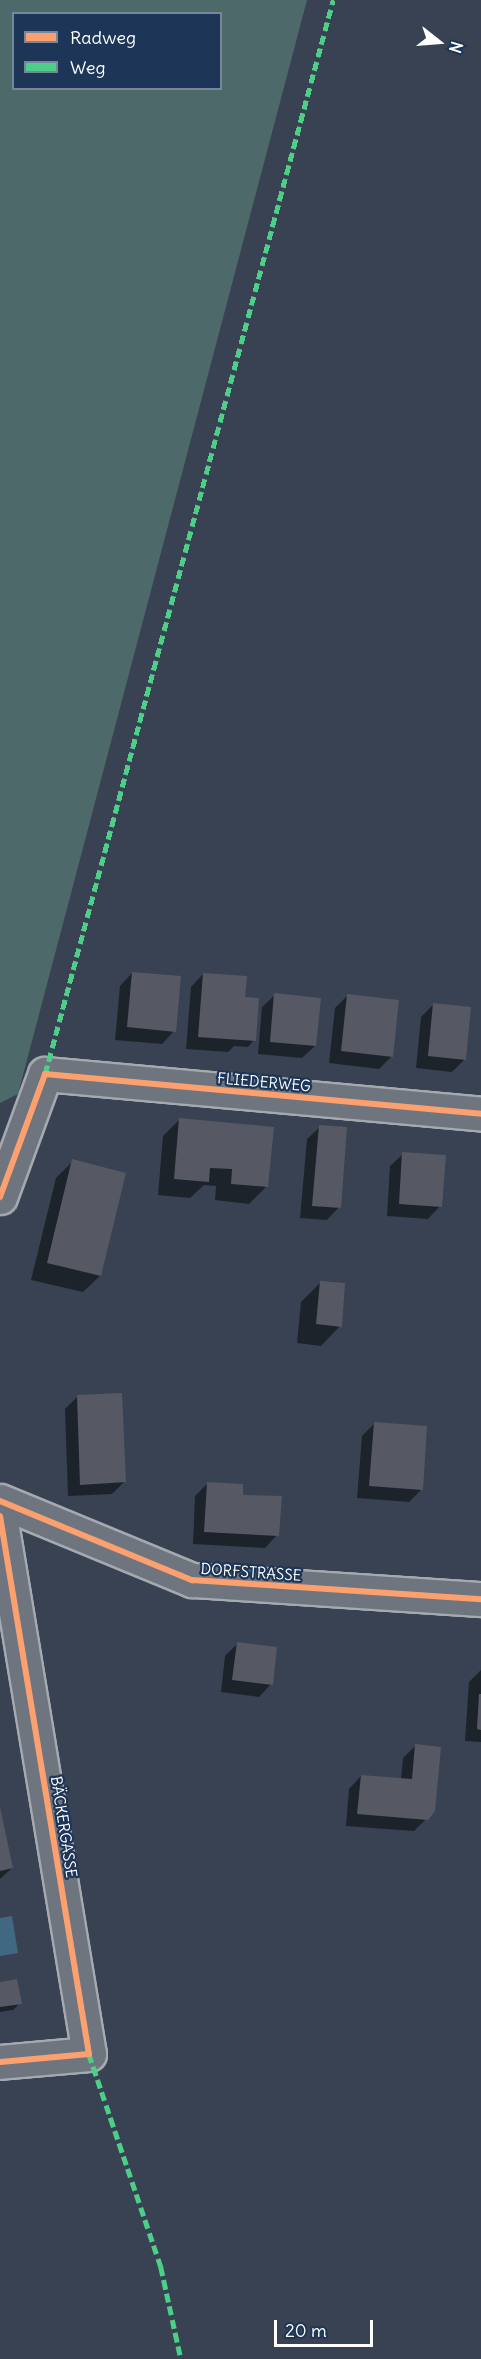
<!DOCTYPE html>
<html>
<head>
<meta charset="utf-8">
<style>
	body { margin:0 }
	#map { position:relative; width:481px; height:2359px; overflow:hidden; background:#384252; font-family:Delius,sans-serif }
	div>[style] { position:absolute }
	.green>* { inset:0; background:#4d696a }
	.water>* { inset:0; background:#406882 }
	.shadow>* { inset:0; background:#0007 }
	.building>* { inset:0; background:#565964 }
	.roads { filter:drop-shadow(2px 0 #a5aab1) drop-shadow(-2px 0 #a5aab1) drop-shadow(0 2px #a5aab1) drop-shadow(0 -2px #a5aab1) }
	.minor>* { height:33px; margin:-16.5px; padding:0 16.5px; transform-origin:16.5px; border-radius:16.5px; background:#6f757e }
	.quiet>* { height:4.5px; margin-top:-2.25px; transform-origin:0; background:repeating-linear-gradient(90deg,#4dcf88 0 9px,transparent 0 13.5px) }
	.cycleway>* { height:6px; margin:-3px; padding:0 3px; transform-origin:3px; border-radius:3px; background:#fca06f }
	span { translate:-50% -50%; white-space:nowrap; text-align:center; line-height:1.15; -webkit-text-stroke:4.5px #1d3557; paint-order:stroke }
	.street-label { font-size:15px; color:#fff }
	.legend { position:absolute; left:12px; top:12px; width:210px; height:78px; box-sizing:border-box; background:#1d3557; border:2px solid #77869a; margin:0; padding:8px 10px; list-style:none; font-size:18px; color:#fff }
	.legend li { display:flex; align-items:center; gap:12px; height:30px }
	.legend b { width:30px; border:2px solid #77869a }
	.north { position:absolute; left:409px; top:12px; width:60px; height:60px; -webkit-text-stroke:4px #1d3557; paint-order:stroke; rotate:107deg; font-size:16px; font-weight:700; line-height:24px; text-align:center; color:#fff }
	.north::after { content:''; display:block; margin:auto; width:21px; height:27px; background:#fff; clip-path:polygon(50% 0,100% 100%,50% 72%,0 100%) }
	.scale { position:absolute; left:274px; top:2320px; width:99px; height:27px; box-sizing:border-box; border:3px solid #fff; border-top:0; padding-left:8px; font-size:18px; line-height:21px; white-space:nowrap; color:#fff; -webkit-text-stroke:4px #1d3557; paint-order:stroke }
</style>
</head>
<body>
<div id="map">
	<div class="green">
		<div style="clip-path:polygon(evenodd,0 0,307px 0,18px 1094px,0 1103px,0 0,14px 14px,220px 14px,220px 88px,14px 88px,14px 14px)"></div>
	</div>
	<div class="water">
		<div style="clip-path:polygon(12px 1916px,18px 1953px,0 1956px,0 1918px)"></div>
	</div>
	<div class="shadow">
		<div style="clip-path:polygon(132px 973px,174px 1031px,162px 1044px,115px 1040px,120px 986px)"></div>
		<div style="clip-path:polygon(203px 974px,243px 1001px,254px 1040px,248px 1047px,234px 1046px,228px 1052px,186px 1049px,191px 987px)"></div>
		<div style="clip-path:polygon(275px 995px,315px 1046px,302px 1058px,258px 1054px,262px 1007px)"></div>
		<div style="clip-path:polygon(347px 996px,392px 1056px,379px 1069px,329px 1063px,335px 1008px)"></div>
		<div style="clip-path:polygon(433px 1005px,465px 1059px,452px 1072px,416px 1068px,421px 1017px)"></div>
		<div style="clip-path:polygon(180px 1119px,266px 1187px,249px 1204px,215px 1200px,216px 1186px,204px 1185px,190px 1198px,158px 1195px,163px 1136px)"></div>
		<div style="clip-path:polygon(320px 1127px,339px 1207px,327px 1220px,300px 1218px,307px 1139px)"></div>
		<div style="clip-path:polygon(403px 1154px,440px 1206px,428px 1219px,387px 1216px,390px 1166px)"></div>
		<div style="clip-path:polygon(73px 1161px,125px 1174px,100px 1276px,83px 1292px,31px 1280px,56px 1178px)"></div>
		<div style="clip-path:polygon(321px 1282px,340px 1326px,321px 1346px,297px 1343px,301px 1302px)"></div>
		<div style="clip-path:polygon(77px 1397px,124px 1482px,112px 1494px,68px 1496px,65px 1409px)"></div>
		<div style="clip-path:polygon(374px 1424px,421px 1490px,409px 1502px,357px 1498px,362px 1436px)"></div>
		<div style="clip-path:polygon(208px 1483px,241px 1496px,277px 1535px,265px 1548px,193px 1544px,195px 1496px)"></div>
		<div style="clip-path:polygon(237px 1644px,271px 1684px,259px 1697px,221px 1692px,225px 1656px)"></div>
		<div style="clip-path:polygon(481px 1670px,481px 1742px,465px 1741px,469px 1682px)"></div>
		<div style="clip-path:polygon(415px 1746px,427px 1818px,414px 1831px,346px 1826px,349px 1789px,361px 1776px,401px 1779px,403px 1758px)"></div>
		<div style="clip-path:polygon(0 1809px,12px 1868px,0 1879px)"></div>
		<div style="clip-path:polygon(0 1984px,20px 2003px,13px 2010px,0 2012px)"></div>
	</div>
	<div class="building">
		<div style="clip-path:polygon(132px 972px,181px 976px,176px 1032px,127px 1027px)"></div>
		<div style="clip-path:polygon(203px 973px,247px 976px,245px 997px,259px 998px,256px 1041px,198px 1037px)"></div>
		<div style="clip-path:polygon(274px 993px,321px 998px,316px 1046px,270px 1042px)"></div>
		<div style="clip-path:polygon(347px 994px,399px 1000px,393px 1057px,341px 1051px)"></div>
		<div style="clip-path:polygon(433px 1003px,471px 1007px,466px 1060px,428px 1056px)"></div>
		<div style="clip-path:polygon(179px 1118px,274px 1127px,268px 1187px,231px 1184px,232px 1169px,210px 1168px,209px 1182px,174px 1179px)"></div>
		<div style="clip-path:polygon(319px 1125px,347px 1127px,341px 1208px,312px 1206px)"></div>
		<div style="clip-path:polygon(402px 1152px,446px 1155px,442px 1207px,399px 1204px)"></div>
		<div style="clip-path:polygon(72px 1159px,126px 1173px,101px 1276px,47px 1263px)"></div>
		<div style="clip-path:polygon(320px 1281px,345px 1283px,342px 1327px,316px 1324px)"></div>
		<div style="clip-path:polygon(122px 1393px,126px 1482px,80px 1485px,77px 1395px)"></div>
		<div style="clip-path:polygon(374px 1422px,427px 1426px,423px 1490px,369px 1486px)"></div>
		<div style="clip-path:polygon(207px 1482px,243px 1484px,243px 1495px,282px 1496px,279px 1536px,204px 1532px)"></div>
		<div style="clip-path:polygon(237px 1642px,277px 1647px,273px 1685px,232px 1680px)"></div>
		<div style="clip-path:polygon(479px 1694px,481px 1694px,481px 1730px,477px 1729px)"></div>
		<div style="clip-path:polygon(415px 1744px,441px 1747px,435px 1811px,428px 1820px,357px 1814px,361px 1775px,412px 1779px)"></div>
		<div style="clip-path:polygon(0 1807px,13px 1868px,0 1871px)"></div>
		<div style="clip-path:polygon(17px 1979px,22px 2004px,0 2007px,0 1982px)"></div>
	</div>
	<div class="roads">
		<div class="minor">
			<div style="left:0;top:1197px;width:131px;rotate:-69.9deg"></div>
			<div style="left:45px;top:1074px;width:438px;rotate:5.2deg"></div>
			<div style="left:0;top:1501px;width:208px;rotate:22.4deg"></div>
			<div style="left:192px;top:1580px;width:290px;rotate:3.8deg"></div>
			<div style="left:0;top:1516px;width:545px;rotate:80.61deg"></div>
			<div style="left:89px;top:2054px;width:89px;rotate:174.9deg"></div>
		</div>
	</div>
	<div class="quiet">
		<div style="left:45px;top:1074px;width:1112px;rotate:-74.99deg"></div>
		<div style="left:89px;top:2054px;width:225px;rotate:71.3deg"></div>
		<div style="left:161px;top:2267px;width:94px;rotate:77.7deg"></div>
	</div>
	<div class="cycleway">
		<div style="left:0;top:1197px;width:131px;rotate:-69.9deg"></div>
		<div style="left:45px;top:1074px;width:438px;rotate:5.2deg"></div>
		<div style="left:0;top:1501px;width:208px;rotate:22.4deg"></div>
		<div style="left:192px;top:1580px;width:290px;rotate:3.8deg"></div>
		<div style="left:0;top:1516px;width:545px;rotate:80.61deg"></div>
		<div style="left:89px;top:2054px;width:89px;rotate:174.9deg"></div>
	</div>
	<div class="street-label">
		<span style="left:264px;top:1082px;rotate:5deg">FLIEDERWEG</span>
		<span style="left:251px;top:1572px;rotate:4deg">DORFSTRASSE</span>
		<span style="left:64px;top:1827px;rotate:81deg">BÄCKERGASSE</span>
	</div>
	<ul class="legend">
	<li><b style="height:8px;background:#fca06f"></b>Radweg</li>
	<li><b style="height:8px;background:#4dcf88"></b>Weg</li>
	</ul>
	<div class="north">N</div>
	<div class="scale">20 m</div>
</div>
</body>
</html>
